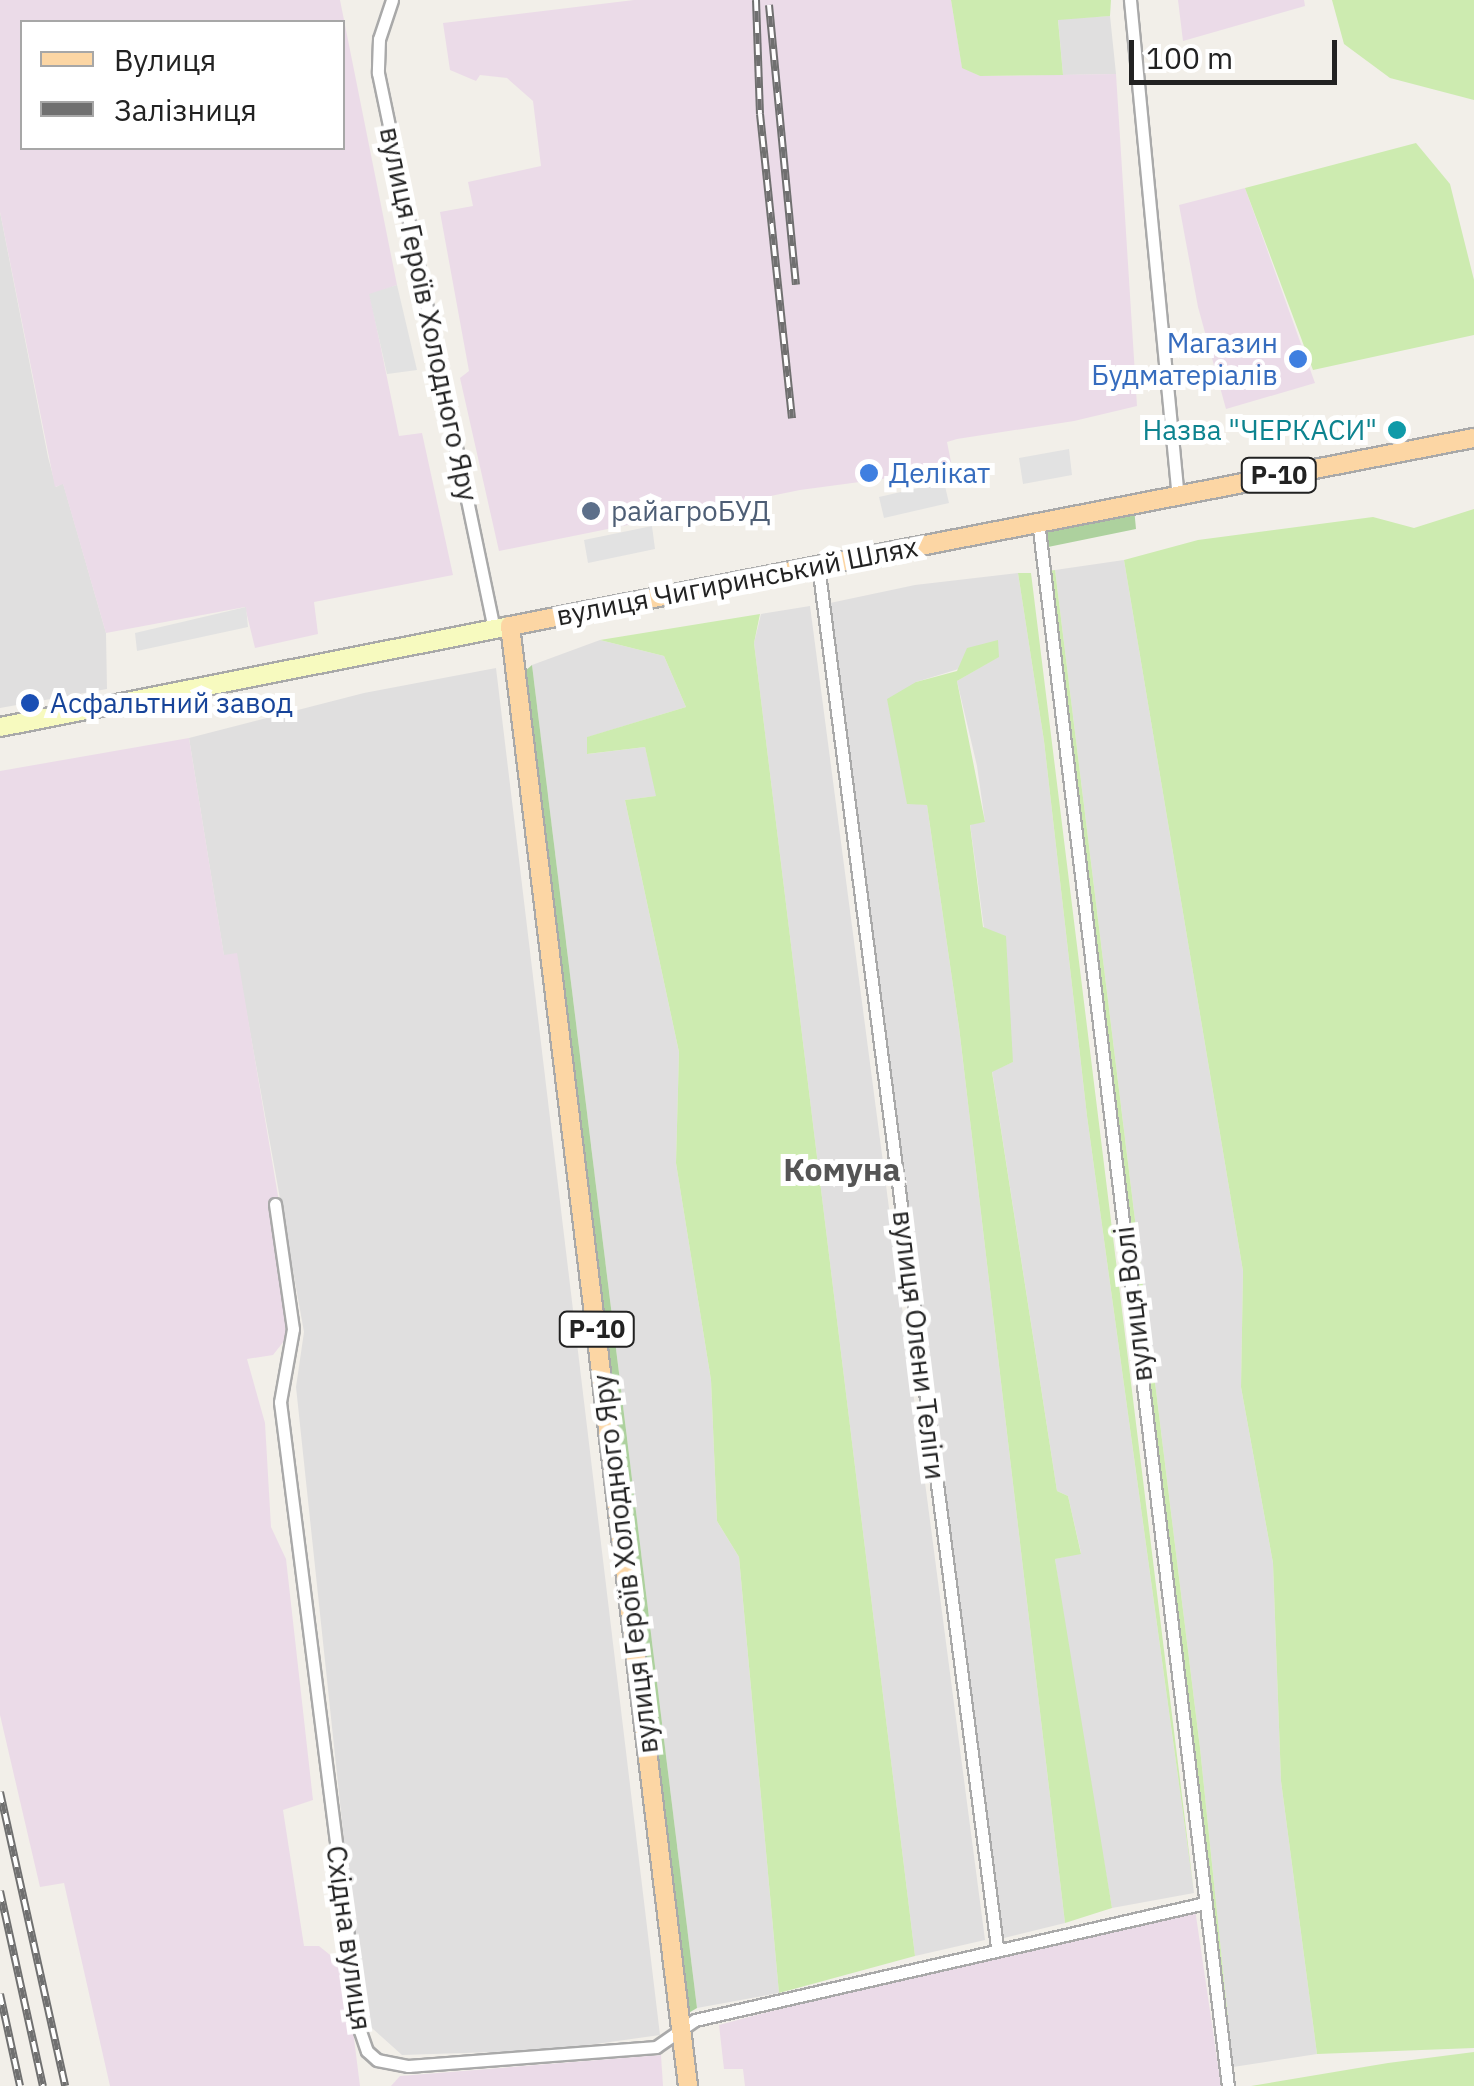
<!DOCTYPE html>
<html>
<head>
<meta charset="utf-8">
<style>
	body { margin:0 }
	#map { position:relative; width:1474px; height:2086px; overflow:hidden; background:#f2efe9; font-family:"IBM Plex Sans",sans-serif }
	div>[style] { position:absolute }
	.residential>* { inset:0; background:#e0dfdf }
	.industrial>* { inset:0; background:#ebdbe8 }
	.grass>* { inset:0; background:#cdebb0 }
	.forest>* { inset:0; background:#add19e }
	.parking>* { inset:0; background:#e2e2e2 }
	.roads { filter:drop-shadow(2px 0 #a9a9a9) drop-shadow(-2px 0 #a9a9a9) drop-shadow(0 2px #a9a9a9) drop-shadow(0 -2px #a9a9a9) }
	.minor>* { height:11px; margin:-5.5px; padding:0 5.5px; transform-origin:5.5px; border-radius:5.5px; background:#fff }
	.secondary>* { height:18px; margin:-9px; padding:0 9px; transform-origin:9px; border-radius:9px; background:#f7fabf }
	.primary>* { height:18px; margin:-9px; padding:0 9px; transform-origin:9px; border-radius:9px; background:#fcd6a4 }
	.rail>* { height:8px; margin-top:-4px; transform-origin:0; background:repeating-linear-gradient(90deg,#fff 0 11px,#707070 0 22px); box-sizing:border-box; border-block:2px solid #707070 }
	.dots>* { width:28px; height:28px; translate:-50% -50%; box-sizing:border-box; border:5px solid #fff; border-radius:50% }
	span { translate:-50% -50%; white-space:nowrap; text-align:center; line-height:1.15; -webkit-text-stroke:10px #fff; paint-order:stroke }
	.shield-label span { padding:2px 8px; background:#fff; border:2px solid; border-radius:8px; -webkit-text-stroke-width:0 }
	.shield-label { font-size:25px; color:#222; font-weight:700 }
	.street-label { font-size:28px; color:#222 }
	.shop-label { font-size:28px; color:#366cbe }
	.right { translate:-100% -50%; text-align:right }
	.left { translate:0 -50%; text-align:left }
	.culture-label { font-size:28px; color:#0d838f }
	.service-label { font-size:28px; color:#4e5e75 }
	.transit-label { font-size:28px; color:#164399 }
	.quarter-label { font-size:32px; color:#555; font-weight:700 }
	.legend { position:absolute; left:20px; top:20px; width:325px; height:130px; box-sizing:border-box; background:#fff; border:2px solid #a7a7a7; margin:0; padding:12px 18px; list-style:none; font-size:30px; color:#222 }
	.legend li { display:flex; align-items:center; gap:20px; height:50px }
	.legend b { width:50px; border:2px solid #a7a7a7 }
	.scale { position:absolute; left:1129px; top:40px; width:208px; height:45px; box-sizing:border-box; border:5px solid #222; border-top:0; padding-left:12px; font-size:30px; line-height:35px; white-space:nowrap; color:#222; -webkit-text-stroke:8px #fff; paint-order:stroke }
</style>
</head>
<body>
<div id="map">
	<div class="residential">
		<div style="clip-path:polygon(1110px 16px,1116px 74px,1063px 75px,1058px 19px)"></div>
		<div style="clip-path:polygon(0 212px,48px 457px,56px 487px,63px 483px,106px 633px,107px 689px,0 708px)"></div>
		<div style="clip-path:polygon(1124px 560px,1243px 1271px,1241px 1387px,1273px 1563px,1281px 1781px,1317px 2054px,1233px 2067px,1200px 1748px,1055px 570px)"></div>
		<div style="clip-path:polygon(1018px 573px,1044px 741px,1087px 1116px,1194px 1893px,1112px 1908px,1074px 1689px,1055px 1559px,1081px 1553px,1068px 1496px,1057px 1491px,992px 1071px,1013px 1062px,984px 928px,970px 824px,985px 822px,977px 766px,957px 681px,998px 657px,916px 682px,907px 803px,927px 805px,959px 1027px,1065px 1923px,1000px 1939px,830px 603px,915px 585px)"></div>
		<div style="clip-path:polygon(810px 606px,985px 1940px,915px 1956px,754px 643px,761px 614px)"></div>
		<div style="clip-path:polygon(600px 640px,664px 656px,686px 707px,588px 737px,588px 754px,645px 747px,657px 796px,625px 800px,679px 1052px,676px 1163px,711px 1380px,717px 1521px,739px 1557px,779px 1993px,697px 2008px,532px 665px)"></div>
		<div style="clip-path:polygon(496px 668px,660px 2035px,553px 2050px,402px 2055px,363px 2020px,296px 1387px,304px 1332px,236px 954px,224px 956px,189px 738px,364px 693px)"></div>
	</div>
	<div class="industrial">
		<div style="clip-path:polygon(evenodd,0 0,340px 0,397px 285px,370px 295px,399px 436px,422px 433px,453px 575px,314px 602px,318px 634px,255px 648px,245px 607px,106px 633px,63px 484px,55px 487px,0 212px,0 0,22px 22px,342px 22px,342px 148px,22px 148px,22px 22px)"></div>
		<div style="clip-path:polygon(634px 0,951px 0,962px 67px,980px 76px,1116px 74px,1137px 406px,1074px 421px,957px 439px,947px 442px,951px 462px,882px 479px,800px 490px,499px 551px,460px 378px,469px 371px,440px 212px,473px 206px,468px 182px,541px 166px,533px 101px,507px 78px,480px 75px,476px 81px,450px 70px,443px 23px)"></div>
		<div style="clip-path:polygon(1178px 0,1304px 0,1305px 6px,1183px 41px)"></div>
		<div style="clip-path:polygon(1245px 188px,1315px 383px,1226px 409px,1198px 307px,1179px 205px)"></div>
		<div style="clip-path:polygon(189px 738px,224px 955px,237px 953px,279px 1202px,268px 1206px,288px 1336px,273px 1355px,247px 1359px,265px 1423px,271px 1527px,286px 1559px,313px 1800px,283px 1810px,304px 1946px,319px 1946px,345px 1967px,360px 2086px,110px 2086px,64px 1883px,40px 1887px,0 1715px,0 771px)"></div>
		<div style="clip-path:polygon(1195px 1909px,1221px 2086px,745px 2086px,743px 2069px,724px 2069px,719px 2025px,984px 1955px)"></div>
		<div style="clip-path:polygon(661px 2055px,663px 2086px,391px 2086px,400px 2076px)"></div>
	</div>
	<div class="grass">
		<div style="clip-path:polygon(951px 0,1111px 0,1110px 16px,1058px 20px,1063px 75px,980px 76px,962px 68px)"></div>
		<div style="clip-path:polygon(1332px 0,1474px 0,1474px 100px,1390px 78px,1344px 44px)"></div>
		<div style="clip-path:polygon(1416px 143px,1450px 184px,1474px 280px,1474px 335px,1313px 370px,1245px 188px)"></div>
		<div style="clip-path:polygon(1474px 509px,1474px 2048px,1317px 2054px,1281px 1781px,1273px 1563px,1241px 1387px,1243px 1271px,1124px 560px,1198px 540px,1373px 517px,1414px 528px)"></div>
		<div style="clip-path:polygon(1055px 570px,1200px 1748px,1233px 2067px,1229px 2066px,1047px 571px)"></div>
		<div style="clip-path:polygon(1018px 573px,1031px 573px,1194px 1893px,1087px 1116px,1044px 741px)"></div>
		<div style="clip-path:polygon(760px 614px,754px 643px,915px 1956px,779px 1993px,739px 1557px,717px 1521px,711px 1380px,676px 1163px,679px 1052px,625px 800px,656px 796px,645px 747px,587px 754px,587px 737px,686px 707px,664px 656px,600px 640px)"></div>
		<div style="clip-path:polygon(998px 640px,999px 657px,957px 681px,985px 822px,970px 825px,983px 927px,1006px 936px,1013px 1062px,992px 1072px,1057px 1491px,1068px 1496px,1081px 1554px,1055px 1559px,1112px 1908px,1065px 1923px,959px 1027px,927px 805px,907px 804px,887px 699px,916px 682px,957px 671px,967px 648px)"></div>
		<div style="clip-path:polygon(1474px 2052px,1474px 2086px,1251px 2086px,1388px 2063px)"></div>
	</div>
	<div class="forest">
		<div style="clip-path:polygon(1134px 508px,1136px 529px,1048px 547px,1045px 524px)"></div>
		<div style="clip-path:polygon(532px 665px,697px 2008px,687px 2014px,525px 671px)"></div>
	</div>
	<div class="parking">
		<div style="clip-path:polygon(397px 285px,417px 370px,387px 374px,369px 294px)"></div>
		<div style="clip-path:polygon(1069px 449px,1072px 475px,1023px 484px,1019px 458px)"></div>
		<div style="clip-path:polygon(944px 482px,949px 503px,884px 518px,879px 497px)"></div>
		<div style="clip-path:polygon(652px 526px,655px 549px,588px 563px,584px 540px)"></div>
		<div style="clip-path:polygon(246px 607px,248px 627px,137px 651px,135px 633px)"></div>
	</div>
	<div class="roads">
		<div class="minor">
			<div style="left:392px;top:0;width:41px;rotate:108.4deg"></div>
			<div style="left:379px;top:39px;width:34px;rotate:92deg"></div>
			<div style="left:378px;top:73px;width:568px;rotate:78.22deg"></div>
			<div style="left:1130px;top:0;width:497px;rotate:84.5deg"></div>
			<div style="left:1038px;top:521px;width:1576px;rotate:83.08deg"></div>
			<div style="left:818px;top:565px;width:1394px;rotate:82.62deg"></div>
			<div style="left:275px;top:1204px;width:126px;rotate:81.8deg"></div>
			<div style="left:293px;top:1329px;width:74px;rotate:100.1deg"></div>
			<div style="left:280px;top:1402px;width:634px;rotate:82.75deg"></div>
			<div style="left:360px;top:2031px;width:21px;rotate:71deg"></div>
			<div style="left:367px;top:2051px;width:13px;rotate:42deg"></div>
			<div style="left:377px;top:2060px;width:32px;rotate:11deg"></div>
			<div style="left:408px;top:2066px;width:249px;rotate:-4.4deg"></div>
			<div style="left:656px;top:2047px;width:47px;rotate:-34.7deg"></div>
			<div style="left:695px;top:2020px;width:523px;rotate:-12.92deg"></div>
		</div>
		<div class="secondary">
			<div style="left:0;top:727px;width:520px;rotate:-11.2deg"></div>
		</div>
		<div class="primary">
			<div style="left:688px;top:2086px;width:1471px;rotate:-96.95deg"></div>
			<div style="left:510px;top:626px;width:982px;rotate:-11.04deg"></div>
		</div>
	</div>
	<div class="rail">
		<div style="left:756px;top:0;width:114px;rotate:88deg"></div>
		<div style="left:760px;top:114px;width:306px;rotate:84deg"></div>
		<div style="left:769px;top:5px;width:281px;rotate:84.5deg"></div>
		<div style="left:0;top:1792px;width:301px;rotate:77.5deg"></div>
		<div style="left:0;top:1891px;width:200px;rotate:77.6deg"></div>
		<div style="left:0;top:1994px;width:94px;rotate:77.7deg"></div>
	</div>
	<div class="dots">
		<div style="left:1298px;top:359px;background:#3f7fe0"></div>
		<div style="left:1397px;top:430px;background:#0f9aa8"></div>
		<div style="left:869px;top:473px;background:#3f7fe0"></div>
		<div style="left:591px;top:511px;background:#5c6f8a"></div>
		<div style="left:30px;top:703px;background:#1a4fb4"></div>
	</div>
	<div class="shield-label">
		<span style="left:1279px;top:475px">Р-10</span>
		<span style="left:597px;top:1329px">Р-10</span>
	</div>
	<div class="street-label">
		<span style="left:429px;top:314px;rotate:78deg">вулиця Героїв Холодного Яру</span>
		<span style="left:737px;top:581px;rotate:-11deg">вулиця Чигиринський Шлях</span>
		<span style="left:1133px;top:1304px;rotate:-97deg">вулиця Волі</span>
		<span style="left:919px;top:1345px;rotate:83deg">вулиця Олени Теліги</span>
		<span style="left:625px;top:1564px;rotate:-97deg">вулиця Героїв Холодного Яру</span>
		<span style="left:349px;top:1938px;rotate:82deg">Східна вулиця</span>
	</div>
	<div class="shop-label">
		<span class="right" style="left:1278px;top:359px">Магазин<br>Будматеріалів</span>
		<span class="left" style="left:889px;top:473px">Делікат</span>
	</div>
	<div class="culture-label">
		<span class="right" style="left:1377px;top:430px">Назва "ЧЕРКАСИ"</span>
	</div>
	<div class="service-label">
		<span class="left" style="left:611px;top:511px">райагроБУД</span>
	</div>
	<div class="transit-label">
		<span class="left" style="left:50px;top:703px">Асфальтний завод</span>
	</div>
	<div class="quarter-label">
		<span style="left:842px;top:1169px">Комуна</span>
	</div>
	<ul class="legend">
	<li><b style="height:12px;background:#fcd6a4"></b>Вулиця</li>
	<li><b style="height:12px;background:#707070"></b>Залізниця</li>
	</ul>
	<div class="scale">100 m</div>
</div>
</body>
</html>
